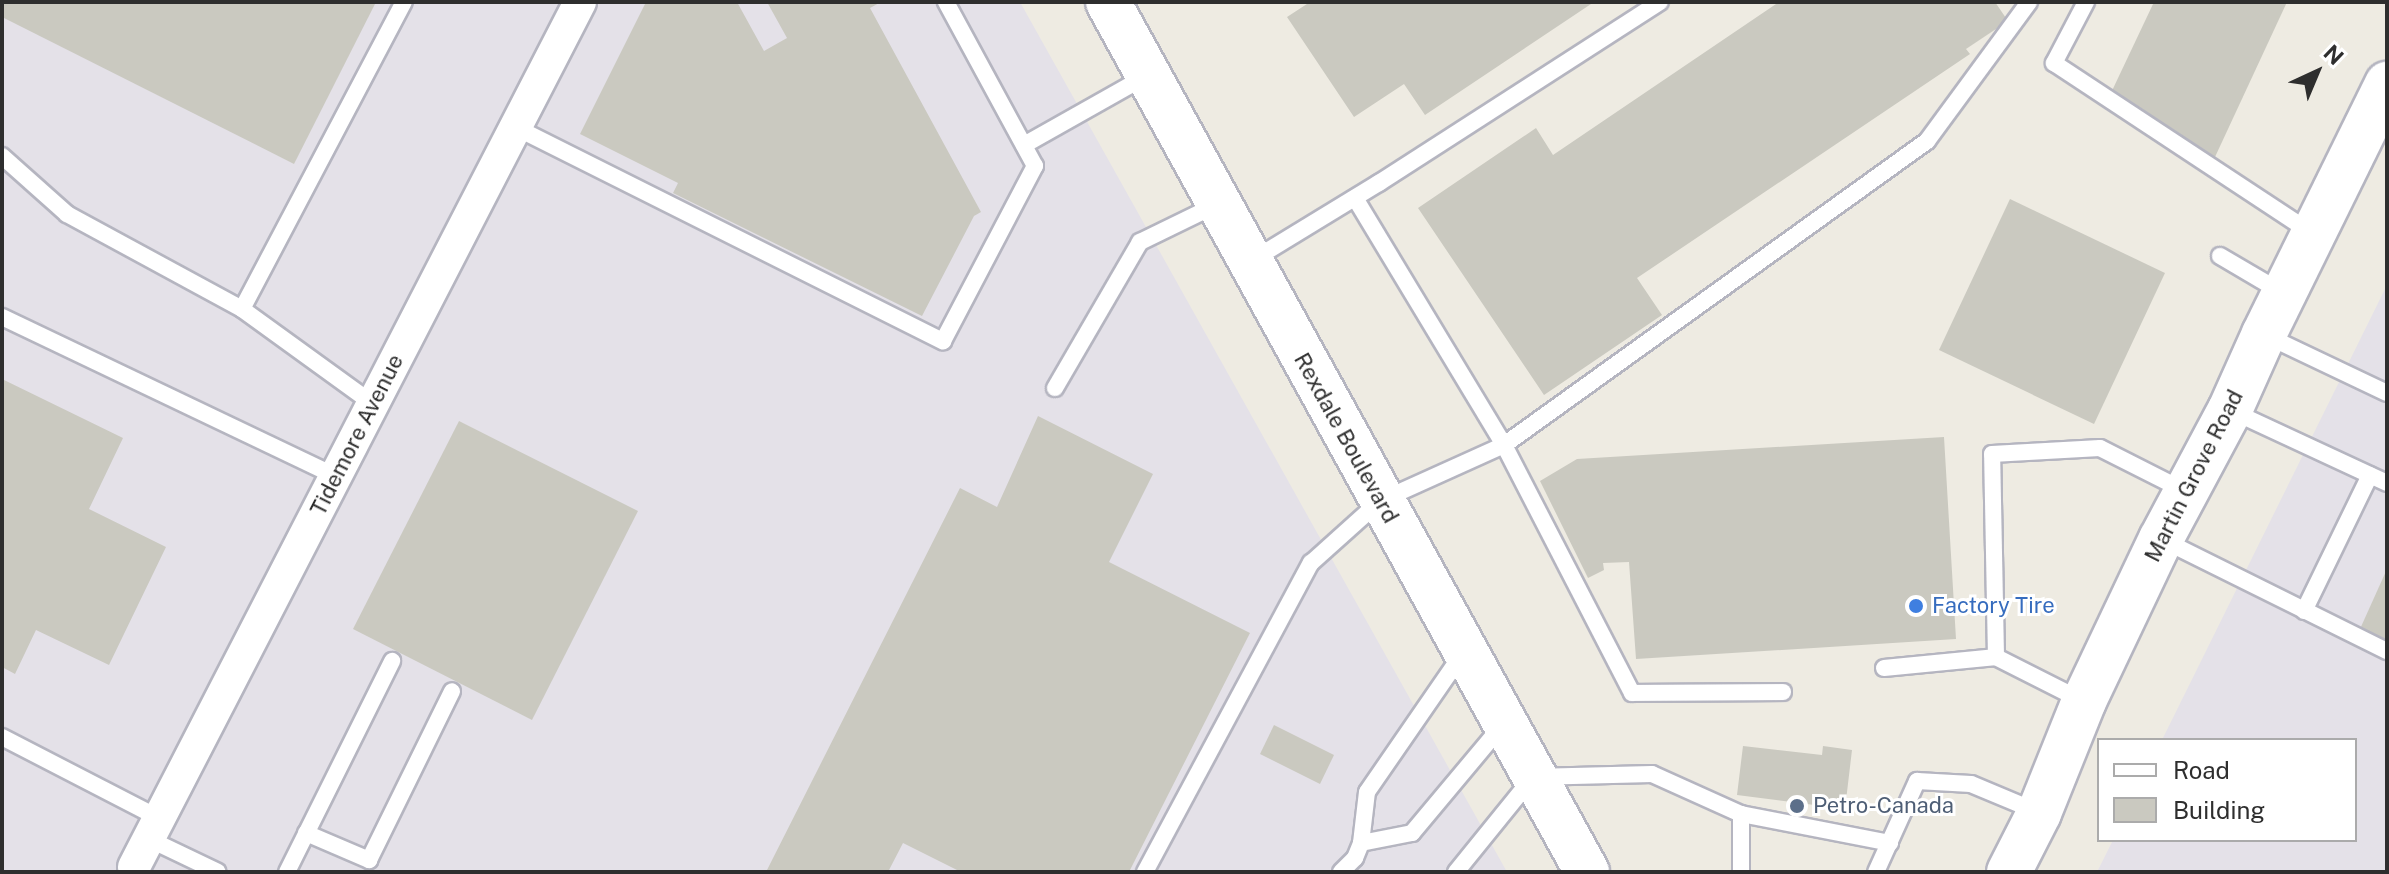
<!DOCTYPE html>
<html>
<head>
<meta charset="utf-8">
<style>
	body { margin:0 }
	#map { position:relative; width:2389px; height:874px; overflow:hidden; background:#eeebe2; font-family:"Public Sans",sans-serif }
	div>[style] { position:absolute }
	.industrial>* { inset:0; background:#e4e1e8 }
	.building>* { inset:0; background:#cac9c0 }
	.roads { filter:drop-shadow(2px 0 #b5b5c0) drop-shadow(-2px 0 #b5b5c0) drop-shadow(0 2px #b5b5c0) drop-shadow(0 -2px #b5b5c0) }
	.service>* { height:16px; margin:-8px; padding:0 8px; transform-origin:8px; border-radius:8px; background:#fff }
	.minor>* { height:32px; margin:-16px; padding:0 16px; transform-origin:16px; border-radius:16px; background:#fff }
	.secondary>* { height:44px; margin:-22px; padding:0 22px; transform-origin:22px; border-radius:22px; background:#fff }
	.dots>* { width:22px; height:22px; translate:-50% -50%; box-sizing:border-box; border:4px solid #fff; border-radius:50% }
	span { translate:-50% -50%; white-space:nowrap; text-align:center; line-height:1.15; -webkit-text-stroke:6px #fff; paint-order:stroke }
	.street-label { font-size:22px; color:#2e2e2e }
	.shop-label { font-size:22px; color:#366cbe }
	.left { translate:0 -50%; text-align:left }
	.service-label { font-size:22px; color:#4e5e75 }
	.frame { position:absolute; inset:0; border:4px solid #2e2e2e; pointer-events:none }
	.legend { position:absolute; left:2097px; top:738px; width:260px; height:104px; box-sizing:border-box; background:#fff; border:2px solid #ababab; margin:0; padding:10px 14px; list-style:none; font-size:24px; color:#2e2e2e }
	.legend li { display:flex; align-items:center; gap:16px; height:40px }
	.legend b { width:40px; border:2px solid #ababab }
	.north { position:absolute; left:2277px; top:32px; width:80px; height:80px; -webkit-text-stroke:6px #fff; paint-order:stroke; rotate:44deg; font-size:22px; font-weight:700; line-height:32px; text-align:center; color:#2e2e2e }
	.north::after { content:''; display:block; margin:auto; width:28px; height:36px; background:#2e2e2e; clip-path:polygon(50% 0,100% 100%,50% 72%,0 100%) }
</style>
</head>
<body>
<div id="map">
	<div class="industrial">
		<div style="clip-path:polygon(2px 2px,1020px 2px,1507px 872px,2px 872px)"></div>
		<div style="clip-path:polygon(2387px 285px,2387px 872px,2097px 872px,2113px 840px,2355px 840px,2355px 740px,2162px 740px)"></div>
	</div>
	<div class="building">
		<div style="clip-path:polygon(2px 2px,376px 2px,294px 164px,2px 17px)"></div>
		<div style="clip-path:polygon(646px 2px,737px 2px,764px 51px,787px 38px,767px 2px,881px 2px,870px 8px,981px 212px,974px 216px,922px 316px,673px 193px,678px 183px,580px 134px)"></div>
		<div style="clip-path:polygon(1310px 2px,1594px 2px,1425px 115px,1404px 84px,1354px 117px,1287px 17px)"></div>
		<div style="clip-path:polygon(1779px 2px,1995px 2px,2008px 21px,1966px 49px,1970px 54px,1637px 278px,1662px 315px,1544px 395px,1418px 208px,1536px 128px,1553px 155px)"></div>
		<div style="clip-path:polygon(2154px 2px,2287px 2px,2215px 157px,2171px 136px,2110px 95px)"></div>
		<div style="clip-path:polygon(2010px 199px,2165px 273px,2094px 424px,1939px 350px)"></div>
		<div style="clip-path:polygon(2px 379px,123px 438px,89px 509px,166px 547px,109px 665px,36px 630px,15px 674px,2px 667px)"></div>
		<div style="clip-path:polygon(1038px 416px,1153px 474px,1109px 562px,1250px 633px,1129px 872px,961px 872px,903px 843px,888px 872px,766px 872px,960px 488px,997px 507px)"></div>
		<div style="clip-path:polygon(459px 421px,638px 511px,532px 720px,353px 629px)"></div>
		<div style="clip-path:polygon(1944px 437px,1956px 639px,1636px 659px,1629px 562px,1603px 563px,1604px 570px,1588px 578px,1540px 481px,1577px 459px)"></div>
		<div style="clip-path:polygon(2387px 569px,2387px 641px,2360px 629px)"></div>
		<div style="clip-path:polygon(1274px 725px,1334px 755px,1320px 784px,1260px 754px)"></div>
		<div style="clip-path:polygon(1743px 746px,1822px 755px,1823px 746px,1852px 750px,1845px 809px,1737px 795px)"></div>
	</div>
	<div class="roads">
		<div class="service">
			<div style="left:2086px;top:2px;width:69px;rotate:117.7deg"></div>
			<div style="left:2054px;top:63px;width:309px;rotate:33.4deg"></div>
			<div style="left:515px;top:127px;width:479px;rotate:26.6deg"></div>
			<div style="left:943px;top:341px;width:198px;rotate:-62.3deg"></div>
			<div style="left:1035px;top:166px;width:187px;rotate:-118.5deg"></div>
			<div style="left:1024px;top:145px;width:142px;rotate:-29.4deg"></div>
			<div style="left:2px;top:156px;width:87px;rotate:41.7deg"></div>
			<div style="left:67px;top:214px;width:199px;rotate:28.5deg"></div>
			<div style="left:242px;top:309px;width:162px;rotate:35.9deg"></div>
			<div style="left:1355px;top:198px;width:288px;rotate:58.9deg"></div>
			<div style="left:1504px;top:445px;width:279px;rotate:62.7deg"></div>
			<div style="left:1632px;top:693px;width:151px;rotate:-0.4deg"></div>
			<div style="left:2220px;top:256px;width:73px;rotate:30.4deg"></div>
			<div style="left:1251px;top:261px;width:150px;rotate:-31.4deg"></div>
			<div style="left:1379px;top:183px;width:334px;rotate:-32.8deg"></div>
			<div style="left:242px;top:309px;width:347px;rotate:-62.2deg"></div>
			<div style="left:2px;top:317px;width:370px;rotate:25.5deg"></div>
			<div style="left:2265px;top:335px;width:135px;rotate:25.4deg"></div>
			<div style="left:1055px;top:388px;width:169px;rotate:-59.8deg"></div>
			<div style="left:1140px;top:242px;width:85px;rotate:-26deg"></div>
			<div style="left:2232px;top:411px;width:171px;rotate:24.9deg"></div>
			<div style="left:2163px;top:540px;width:250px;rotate:26.4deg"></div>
			<div style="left:2304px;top:611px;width:151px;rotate:-64.1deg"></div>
			<div style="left:1884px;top:668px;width:113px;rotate:-5.6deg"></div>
			<div style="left:2083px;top:701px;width:97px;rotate:-153.2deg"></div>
			<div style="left:1996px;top:657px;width:203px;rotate:-91.1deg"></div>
			<div style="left:1992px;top:454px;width:108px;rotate:-3.2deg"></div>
			<div style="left:2100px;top:448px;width:95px;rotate:26.8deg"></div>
			<div style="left:2px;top:737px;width:177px;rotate:27.3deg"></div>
			<div style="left:306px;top:833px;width:69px;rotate:23.2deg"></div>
			<div style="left:369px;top:860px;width:188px;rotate:-63.8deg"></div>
			<div style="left:149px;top:839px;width:76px;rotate:25.6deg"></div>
			<div style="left:1361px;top:843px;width:52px;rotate:-11.1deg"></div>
			<div style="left:1412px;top:833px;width:142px;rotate:-50.1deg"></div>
			<div style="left:287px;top:872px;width:236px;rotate:-63.5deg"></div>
			<div style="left:1145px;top:872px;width:351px;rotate:-61.8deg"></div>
			<div style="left:1311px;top:563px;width:93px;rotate:-41.9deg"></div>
			<div style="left:1380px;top:501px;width:136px;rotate:-24.3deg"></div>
			<div style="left:1504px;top:445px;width:521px;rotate:-35.7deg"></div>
			<div style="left:1927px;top:141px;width:172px;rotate:-53.7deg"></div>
			<div style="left:1341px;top:872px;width:20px;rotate:-45deg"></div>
			<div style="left:1355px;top:858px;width:16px;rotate:-68deg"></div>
			<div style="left:1361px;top:843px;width:51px;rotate:-83.3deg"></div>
			<div style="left:1367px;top:792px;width:169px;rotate:-55.4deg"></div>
			<div style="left:1456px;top:872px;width:122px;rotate:-51deg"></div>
			<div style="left:1533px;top:777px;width:119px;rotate:-1.4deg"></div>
			<div style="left:1652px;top:774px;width:98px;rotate:24.2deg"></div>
			<div style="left:1741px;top:814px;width:152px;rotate:11deg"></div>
			<div style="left:1741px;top:872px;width:58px;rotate:-90deg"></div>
			<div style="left:1876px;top:872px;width:100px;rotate:-65.7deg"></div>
			<div style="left:1917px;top:781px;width:54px;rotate:3.2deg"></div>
			<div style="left:1971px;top:784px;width:73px;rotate:22.7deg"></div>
		</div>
		<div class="minor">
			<div style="left:134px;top:867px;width:973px;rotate:-62.72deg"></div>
		</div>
		<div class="secondary">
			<div style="left:1108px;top:2px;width:993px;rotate:61.16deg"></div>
			<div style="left:2009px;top:872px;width:66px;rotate:-63deg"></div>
			<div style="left:2039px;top:813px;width:121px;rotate:-68.1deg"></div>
			<div style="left:2084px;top:701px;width:179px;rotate:-64.6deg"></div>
			<div style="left:2161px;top:539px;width:146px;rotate:-61.9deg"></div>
			<div style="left:2230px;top:410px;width:83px;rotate:-65.9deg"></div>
			<div style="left:2264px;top:334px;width:279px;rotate:-63.8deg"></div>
		</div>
	</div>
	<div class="dots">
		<div style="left:1916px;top:606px;background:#3f7fe0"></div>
		<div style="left:1797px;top:806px;background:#5c6f8a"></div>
	</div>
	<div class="street-label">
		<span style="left:357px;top:435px;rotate:-63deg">Tidemore Avenue</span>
		<span style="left:1346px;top:438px;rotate:61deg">Rexdale Boulevard</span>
		<span style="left:2194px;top:476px;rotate:-63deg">Martin Grove Road</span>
	</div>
	<div class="shop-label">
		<span class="left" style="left:1932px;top:606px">Factory Tire</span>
	</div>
	<div class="service-label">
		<span class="left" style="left:1813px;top:806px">Petro-Canada</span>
	</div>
	<div class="frame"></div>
	<ul class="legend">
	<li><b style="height:10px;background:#fff"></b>Road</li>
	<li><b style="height:22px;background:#cac9c0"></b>Building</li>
	</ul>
	<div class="north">N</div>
</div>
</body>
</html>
